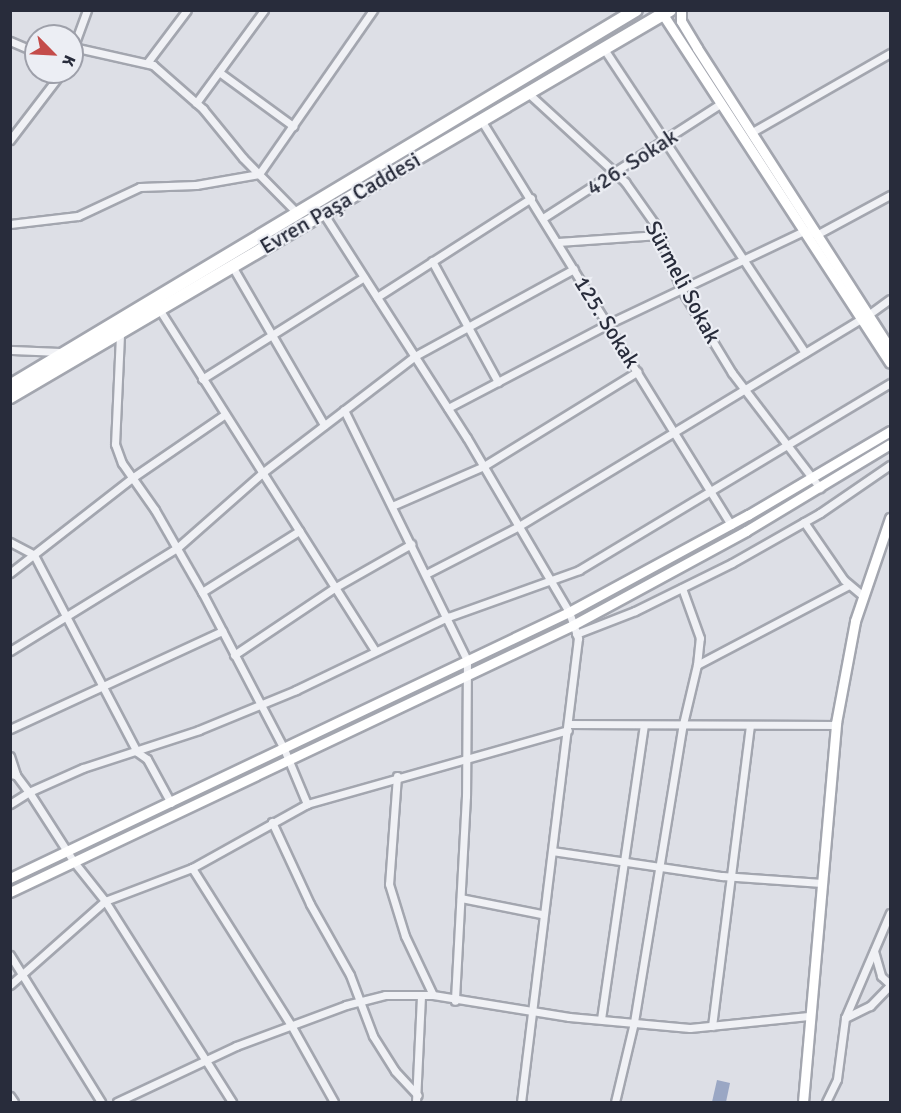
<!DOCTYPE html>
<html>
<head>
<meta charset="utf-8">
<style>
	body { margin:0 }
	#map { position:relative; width:901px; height:1113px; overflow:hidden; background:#dddfe6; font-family:Signika,sans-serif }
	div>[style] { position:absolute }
	.water>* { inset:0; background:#9aa7c4 }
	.roads { filter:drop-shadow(2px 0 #a3a6af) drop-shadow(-2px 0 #a3a6af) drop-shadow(0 2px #a3a6af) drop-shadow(0 -2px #a3a6af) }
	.street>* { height:7px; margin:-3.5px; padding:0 3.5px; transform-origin:3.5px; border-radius:3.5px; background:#f0f1f5 }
	.secondary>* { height:9px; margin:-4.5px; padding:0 4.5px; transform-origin:4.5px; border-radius:4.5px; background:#fff }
	.highway>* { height:12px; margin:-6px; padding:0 6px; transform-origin:6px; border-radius:6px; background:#fff }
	span { translate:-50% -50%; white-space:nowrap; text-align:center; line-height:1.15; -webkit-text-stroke:4.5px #eceef4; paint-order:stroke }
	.street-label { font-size:22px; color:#282c3b }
	.frame { position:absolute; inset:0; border:12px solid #282c3b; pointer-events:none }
	.north { position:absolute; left:24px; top:24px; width:60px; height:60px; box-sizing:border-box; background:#eceef4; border:2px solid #9ea0aa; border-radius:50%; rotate:114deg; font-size:16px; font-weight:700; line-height:24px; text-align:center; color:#282c3b }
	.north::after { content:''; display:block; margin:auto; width:21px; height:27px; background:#c44c4a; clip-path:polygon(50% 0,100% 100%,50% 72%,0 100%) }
</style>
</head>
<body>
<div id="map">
	<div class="water">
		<div style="clip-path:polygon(717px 1080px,730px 1083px,726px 1102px,712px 1102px)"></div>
	</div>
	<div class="roads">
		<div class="street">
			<div style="left:10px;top:41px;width:28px;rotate:23deg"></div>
			<div style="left:73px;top:47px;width:82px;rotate:12.7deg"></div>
			<div style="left:153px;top:65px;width:67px;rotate:41.3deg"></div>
			<div style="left:203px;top:109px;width:63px;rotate:50.8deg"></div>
			<div style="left:243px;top:158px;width:78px;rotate:45.5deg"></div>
			<div style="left:604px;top:49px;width:364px;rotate:56.5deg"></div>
			<div style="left:72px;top:51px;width:44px;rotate:-69.9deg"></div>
			<div style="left:147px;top:63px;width:66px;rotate:-53deg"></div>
			<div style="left:219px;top:72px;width:92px;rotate:36.1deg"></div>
			<div style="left:528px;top:93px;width:132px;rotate:42.5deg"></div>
			<div style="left:625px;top:182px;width:50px;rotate:54.7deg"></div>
			<div style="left:654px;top:223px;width:71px;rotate:67.8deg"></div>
			<div style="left:681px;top:289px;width:98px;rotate:58.7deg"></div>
			<div style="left:732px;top:373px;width:145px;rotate:52.6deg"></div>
			<div style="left:196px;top:103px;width:115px;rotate:-53.8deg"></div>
			<div style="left:481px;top:120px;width:476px;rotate:58.3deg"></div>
			<div style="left:754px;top:131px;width:157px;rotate:-29.8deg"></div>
			<div style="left:10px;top:140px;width:86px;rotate:-52.6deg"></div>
			<div style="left:323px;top:213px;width:267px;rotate:57.4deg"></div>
			<div style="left:467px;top:438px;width:202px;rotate:59.6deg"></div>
			<div style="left:569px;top:612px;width:28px;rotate:71deg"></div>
			<div style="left:578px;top:638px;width:467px;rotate:97deg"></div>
			<div style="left:543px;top:218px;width:211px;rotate:-32.8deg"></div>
			<div style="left:10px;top:224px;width:68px;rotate:-6.7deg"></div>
			<div style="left:78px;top:216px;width:68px;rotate:-25.1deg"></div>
			<div style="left:140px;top:187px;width:56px;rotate:-2deg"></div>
			<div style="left:196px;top:185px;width:64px;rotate:-9.9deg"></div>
			<div style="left:259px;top:174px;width:200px;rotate:-55.2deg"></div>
			<div style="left:558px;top:242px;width:101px;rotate:-4deg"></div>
			<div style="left:432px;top:261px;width:138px;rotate:61.4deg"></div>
			<div style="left:232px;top:266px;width:184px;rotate:59.9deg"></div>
			<div style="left:377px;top:297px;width:183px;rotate:-32.7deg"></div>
			<div style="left:159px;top:309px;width:404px;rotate:57.7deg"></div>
			<div style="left:868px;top:315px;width:27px;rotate:-36deg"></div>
			<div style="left:120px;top:335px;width:109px;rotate:92.6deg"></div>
			<div style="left:115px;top:444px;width:20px;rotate:70deg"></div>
			<div style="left:122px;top:463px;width:57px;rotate:54.9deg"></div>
			<div style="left:155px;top:510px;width:95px;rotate:60.2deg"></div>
			<div style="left:202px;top:592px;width:177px;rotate:62.4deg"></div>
			<div style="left:284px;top:749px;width:60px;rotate:67.3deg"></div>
			<div style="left:10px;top:350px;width:52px;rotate:2.2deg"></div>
			<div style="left:202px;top:379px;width:191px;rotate:-32.2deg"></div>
			<div style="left:448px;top:408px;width:181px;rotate:-27.7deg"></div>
			<div style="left:608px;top:324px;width:217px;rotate:-25.4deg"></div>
			<div style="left:804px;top:231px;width:14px;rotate:12deg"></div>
			<div style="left:818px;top:234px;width:82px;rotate:-28.4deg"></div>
			<div style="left:344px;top:410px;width:279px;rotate:63.8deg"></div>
			<div style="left:467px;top:660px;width:136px;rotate:90.4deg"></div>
			<div style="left:466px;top:796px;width:205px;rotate:93.1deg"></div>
			<div style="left:392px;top:506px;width:100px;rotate:-23.5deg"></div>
			<div style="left:484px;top:466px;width:180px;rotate:-31.6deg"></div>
			<div style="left:804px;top:522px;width:70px;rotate:55.4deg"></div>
			<div style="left:844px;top:580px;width:23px;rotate:40deg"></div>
			<div style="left:10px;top:542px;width:27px;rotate:28deg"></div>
			<div style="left:34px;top:555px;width:222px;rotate:62.4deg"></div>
			<div style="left:137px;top:752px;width:12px;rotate:35deg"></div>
			<div style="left:147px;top:759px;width:50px;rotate:61.4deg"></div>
			<div style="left:10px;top:573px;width:155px;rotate:-37.9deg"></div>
			<div style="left:132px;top:478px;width:112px;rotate:-34.4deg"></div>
			<div style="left:426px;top:574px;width:105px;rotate:-27.3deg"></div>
			<div style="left:519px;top:526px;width:401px;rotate:-31.2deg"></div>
			<div style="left:202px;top:592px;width:115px;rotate:-32.2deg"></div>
			<div style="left:576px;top:634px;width:63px;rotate:-21.3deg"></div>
			<div style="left:635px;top:611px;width:108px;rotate:-26.3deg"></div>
			<div style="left:732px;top:563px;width:101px;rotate:-29.6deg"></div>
			<div style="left:820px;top:513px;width:85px;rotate:-34.4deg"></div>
			<div style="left:10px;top:651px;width:196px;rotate:-31.7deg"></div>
			<div style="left:177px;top:548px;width:113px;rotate:-41.4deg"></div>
			<div style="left:262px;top:473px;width:193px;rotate:-37.4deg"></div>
			<div style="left:415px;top:356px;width:181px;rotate:-28.7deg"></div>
			<div style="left:234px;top:655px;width:120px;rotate:-33.8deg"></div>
			<div style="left:334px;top:588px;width:89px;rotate:-29.7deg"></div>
			<div style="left:697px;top:665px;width:172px;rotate:-27.8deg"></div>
			<div style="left:569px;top:724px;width:267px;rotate:0.2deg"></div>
			<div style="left:10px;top:729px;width:234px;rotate:-24.8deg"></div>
			<div style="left:10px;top:756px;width:20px;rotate:72deg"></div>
			<div style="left:10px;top:774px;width:6px;rotate:9deg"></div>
			<div style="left:16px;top:775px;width:21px;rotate:53deg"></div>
			<div style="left:29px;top:792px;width:59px;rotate:-24deg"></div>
			<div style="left:83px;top:768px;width:122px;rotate:-18.1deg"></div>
			<div style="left:199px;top:730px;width:105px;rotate:-22.4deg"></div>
			<div style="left:296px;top:690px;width:169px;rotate:-25.7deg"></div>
			<div style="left:448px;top:617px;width:139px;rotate:-19.7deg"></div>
			<div style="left:579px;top:570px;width:363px;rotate:-31deg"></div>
			<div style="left:397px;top:776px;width:108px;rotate:94.2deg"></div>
			<div style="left:389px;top:884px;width:54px;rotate:72.9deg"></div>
			<div style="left:405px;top:936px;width:65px;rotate:64.6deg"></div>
			<div style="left:10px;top:804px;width:22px;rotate:-32deg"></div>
			<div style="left:29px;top:792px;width:83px;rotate:57.3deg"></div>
			<div style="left:74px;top:862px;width:50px;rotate:51.5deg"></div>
			<div style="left:105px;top:901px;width:238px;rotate:57.7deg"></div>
			<div style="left:272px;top:822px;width:90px;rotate:65.1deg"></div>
			<div style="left:310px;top:904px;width:81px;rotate:60.6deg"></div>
			<div style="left:350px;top:975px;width:65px;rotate:69.3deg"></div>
			<div style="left:373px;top:1036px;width:41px;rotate:57.8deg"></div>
			<div style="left:395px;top:1071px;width:33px;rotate:47deg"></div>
			<div style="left:552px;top:851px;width:172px;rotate:8.4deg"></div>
			<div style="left:722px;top:876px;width:100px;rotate:4deg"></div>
			<div style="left:192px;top:868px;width:186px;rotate:57.8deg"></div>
			<div style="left:291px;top:1025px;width:88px;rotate:60.8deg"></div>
			<div style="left:461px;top:898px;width:82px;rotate:11.3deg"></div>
			<div style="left:874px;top:951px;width:26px;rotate:74deg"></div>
			<div style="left:881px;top:976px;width:12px;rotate:42deg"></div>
			<div style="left:10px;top:955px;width:173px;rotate:58.2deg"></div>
			<div style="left:10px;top:985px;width:127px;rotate:-41.5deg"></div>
			<div style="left:105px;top:901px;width:93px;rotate:-20.8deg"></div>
			<div style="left:192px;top:868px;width:132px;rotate:-29.1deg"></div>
			<div style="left:307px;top:804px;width:271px;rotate:-15.8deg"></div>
			<div style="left:845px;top:1018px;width:28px;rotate:-26deg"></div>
			<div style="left:870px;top:1006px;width:29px;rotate:-46deg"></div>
			<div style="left:601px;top:1019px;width:297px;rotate:-81.7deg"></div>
			<div style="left:712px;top:1026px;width:301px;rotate:-82.8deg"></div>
			<div style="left:10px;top:1096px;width:7px;rotate:56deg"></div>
			<div style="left:117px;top:1102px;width:132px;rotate:-25.2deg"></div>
			<div style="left:236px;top:1046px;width:117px;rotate:-20.4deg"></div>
			<div style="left:346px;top:1005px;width:40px;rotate:-14.4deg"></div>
			<div style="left:385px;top:995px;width:48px"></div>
			<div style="left:433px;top:995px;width:138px;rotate:9.2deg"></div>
			<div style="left:569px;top:1017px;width:121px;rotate:5.2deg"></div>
			<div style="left:690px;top:1028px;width:119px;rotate:-5.8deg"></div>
			<div style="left:416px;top:1102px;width:106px;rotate:-87.3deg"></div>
			<div style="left:615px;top:1102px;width:82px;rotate:-76.6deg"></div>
			<div style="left:634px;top:1022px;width:302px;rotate:-80.7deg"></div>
			<div style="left:683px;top:724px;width:61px;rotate:-76.7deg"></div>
			<div style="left:697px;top:665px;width:27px;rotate:-84deg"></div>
			<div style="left:700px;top:638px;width:53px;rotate:-109.8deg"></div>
			<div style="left:826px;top:1102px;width:25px;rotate:-64deg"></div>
			<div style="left:837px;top:1079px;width:62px;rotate:-82.5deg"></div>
			<div style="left:845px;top:1018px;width:114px;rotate:-66.8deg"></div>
		</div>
		<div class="secondary">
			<div style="left:660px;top:10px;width:421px;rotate:56.9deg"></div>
			<div style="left:681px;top:10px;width:11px;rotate:90deg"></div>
			<div style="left:681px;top:21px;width:31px;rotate:59deg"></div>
			<div style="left:697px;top:48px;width:358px;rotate:57.3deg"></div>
			<div style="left:10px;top:878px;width:619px;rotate:-25.45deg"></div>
			<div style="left:569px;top:612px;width:204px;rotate:-28.5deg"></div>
			<div style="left:748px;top:515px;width:165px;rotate:-30.6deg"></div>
			<div style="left:10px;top:892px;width:623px;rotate:-25.37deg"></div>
			<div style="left:573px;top:625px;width:197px;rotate:-28.5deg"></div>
			<div style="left:746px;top:531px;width:168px;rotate:-31.1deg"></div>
			<div style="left:803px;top:1102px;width:380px;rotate:-85deg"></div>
			<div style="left:836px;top:723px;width:104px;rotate:-79.4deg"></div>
			<div style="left:855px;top:621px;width:109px;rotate:-71.2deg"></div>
		</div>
		<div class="highway">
			<div style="left:10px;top:386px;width:730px;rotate:-30.99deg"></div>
			<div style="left:10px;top:397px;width:765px;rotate:-30.39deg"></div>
		</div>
	</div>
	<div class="street-label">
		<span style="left:632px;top:162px;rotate:-33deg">426. Sokak</span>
		<span style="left:340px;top:203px;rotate:-30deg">Evren Paşa Caddesi</span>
		<span style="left:683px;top:282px;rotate:62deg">Sürmeli Sokak</span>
		<span style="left:607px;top:322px;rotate:58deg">125. Sokak</span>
	</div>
	<div class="frame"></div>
	<div class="north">K</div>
</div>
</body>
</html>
